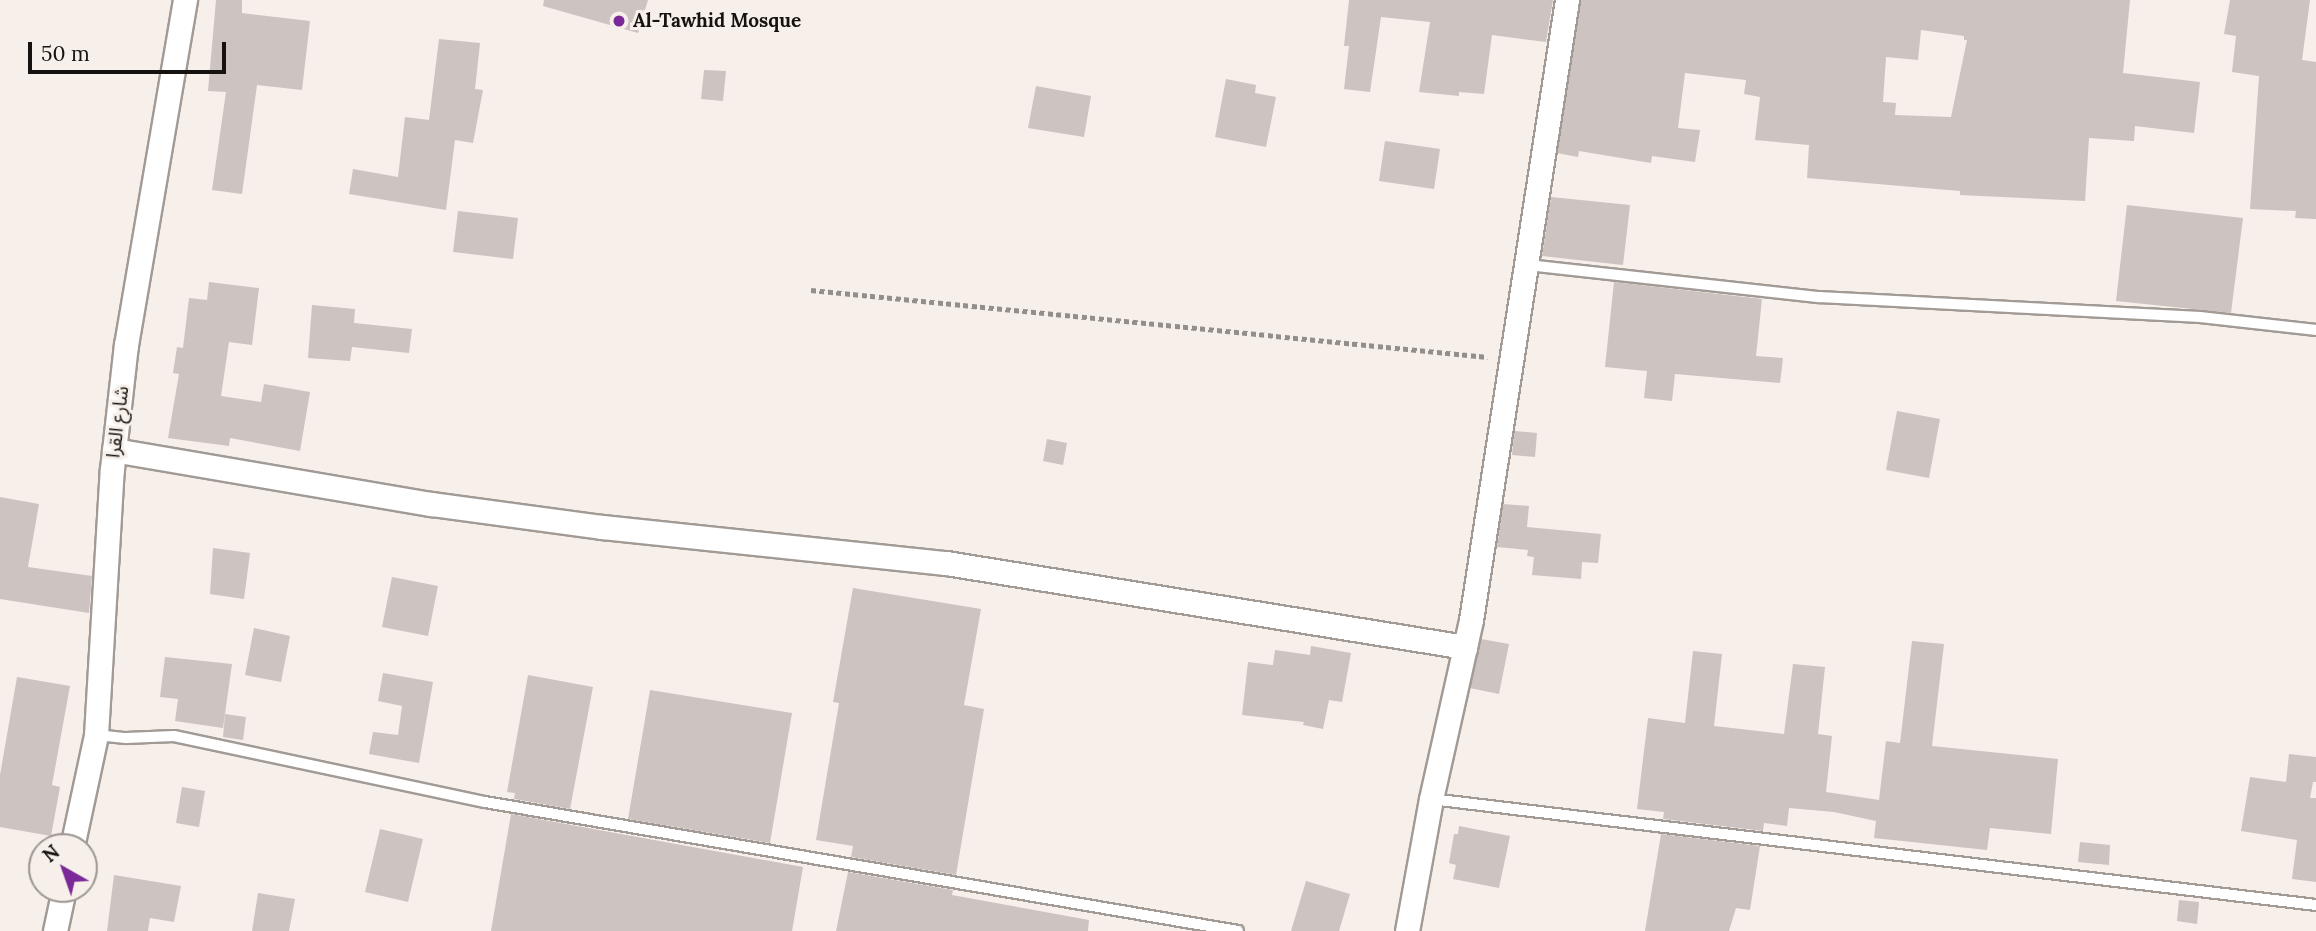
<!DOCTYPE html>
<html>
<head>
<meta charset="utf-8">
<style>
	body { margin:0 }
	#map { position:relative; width:2316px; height:931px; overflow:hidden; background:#f7efe9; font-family:Lora,"Noto Sans Arabic",serif }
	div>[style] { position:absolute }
	.building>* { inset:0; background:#cdc3c1 }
	.path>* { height:4.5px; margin-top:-2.25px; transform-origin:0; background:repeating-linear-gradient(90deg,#938e89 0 5px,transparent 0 8.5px) }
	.roads { filter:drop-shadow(2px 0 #a19a95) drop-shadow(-2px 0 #a19a95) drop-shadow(0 2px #a19a95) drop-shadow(0 -2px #a19a95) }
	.lane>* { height:10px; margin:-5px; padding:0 5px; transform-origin:5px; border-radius:5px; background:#fff }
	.street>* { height:23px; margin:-11.5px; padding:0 11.5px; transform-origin:11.5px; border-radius:11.5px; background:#fff }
	.dots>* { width:19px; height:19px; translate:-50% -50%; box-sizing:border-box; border:4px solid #f7efe9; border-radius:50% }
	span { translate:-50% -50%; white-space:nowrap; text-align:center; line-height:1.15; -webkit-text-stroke:6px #f7efe9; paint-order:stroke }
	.poi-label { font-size:19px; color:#151210; font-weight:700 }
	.left { translate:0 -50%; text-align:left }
	.street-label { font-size:19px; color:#151210 }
	.north { position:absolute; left:28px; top:833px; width:70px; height:70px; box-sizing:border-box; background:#f7efe9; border:2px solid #9d9792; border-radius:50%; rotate:320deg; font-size:19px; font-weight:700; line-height:28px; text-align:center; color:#151210 }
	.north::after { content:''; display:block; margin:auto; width:24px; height:32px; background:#7b2898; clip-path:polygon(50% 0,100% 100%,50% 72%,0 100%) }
	.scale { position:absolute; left:28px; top:42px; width:198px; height:32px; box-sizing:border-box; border:4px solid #151210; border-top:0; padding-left:9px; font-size:21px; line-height:24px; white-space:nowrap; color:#151210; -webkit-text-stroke:5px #f7efe9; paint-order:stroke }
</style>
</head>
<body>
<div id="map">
	<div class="building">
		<div style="clip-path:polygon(216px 0,242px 0,242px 13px,310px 21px,302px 90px,257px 85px,242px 194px,212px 190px,226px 92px,208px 91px)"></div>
		<div style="clip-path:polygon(544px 0,648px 0,638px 33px,543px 6px)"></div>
		<div style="clip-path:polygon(1349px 0,1553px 0,1546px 42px,1492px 35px,1484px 94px,1459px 92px,1459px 96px,1419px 92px,1430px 22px,1381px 17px,1370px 92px,1344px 89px,1349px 46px,1344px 46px)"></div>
		<div style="clip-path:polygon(evenodd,1581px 0,2130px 0,2123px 73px,2200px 82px,2194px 133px,2135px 126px,2134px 141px,2089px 138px,2085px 201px,1960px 195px,1960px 191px,1807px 178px,1809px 145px,1755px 140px,1760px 97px,1744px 94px,1746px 80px,1685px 73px,1678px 128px,1700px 130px,1695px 162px,1652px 156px,1651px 163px,1579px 151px,1578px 157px,1557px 153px,1581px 0,1921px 30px,1964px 36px,1964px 40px,1967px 40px,1951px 117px,1895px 115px,1896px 103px,1883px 102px,1886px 57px,1918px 60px,1921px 30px)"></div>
		<div style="clip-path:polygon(2230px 0,2310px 0,2302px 60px,2316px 62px,2316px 219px,2295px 218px,2296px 211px,2250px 209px,2259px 76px,2232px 72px,2236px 36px,2224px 34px)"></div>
		<div style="clip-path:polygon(439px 39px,480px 43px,475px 89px,483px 90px,473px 143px,455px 140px,446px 210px,349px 194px,353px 169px,398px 177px,405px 117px,429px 120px)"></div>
		<div style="clip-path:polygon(704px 70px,726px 71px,723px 101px,701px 99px)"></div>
		<div style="clip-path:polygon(1226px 79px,1256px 85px,1255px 93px,1276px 97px,1266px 147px,1215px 137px)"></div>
		<div style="clip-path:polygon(1036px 86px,1091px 96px,1084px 137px,1028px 128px)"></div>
		<div style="clip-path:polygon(1385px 141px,1440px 149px,1434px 189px,1379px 181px)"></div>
		<div style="clip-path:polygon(1551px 197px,1630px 205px,1623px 265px,1542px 256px)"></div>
		<div style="clip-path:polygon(2127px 205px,2243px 218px,2231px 313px,2116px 301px)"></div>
		<div style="clip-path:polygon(458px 211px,518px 218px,513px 259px,453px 252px)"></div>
		<div style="clip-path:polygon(209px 282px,259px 288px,252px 345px,229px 342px,221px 396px,261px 402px,264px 384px,310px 392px,300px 451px,230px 438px,229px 446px,168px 438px,179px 374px,173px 373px,177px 347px,183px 348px,189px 298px,207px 300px)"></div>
		<div style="clip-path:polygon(1614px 282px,1762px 299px,1756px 356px,1783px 358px,1780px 383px,1675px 374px,1672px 401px,1644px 398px,1647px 371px,1605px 367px)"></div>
		<div style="clip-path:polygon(312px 305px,355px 309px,354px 323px,412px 329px,409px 353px,352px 347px,350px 361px,308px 358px)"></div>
		<div style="clip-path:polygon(1897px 411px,1940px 419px,1929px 478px,1886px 470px)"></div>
		<div style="clip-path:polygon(1514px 431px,1537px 433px,1535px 457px,1512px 455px)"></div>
		<div style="clip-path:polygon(1047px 439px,1067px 443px,1063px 465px,1043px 461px)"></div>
		<div style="clip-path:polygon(0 497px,39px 504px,28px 567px,92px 576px,89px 613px,0 599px)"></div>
		<div style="clip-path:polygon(1503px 504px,1529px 506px,1527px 527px,1601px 534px,1598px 563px,1582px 562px,1581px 579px,1532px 575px,1534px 557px,1527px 556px,1528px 550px,1497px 547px)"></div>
		<div style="clip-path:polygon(213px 548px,250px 553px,244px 599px,210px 594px)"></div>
		<div style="clip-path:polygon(392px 577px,438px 586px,428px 636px,382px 627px)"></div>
		<div style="clip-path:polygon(853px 588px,981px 609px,964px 705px,984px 709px,956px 875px,851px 857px,853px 846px,816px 840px,839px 703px,833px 702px)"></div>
		<div style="clip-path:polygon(254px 628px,290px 636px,281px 682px,245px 675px)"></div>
		<div style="clip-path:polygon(1481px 639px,1509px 644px,1499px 694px,1470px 688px)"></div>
		<div style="clip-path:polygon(1912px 641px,1944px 644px,1932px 746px,2058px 759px,2051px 834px,1990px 828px,1987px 850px,1874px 838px,1876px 821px,1834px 812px,1789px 808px,1787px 826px,1764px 823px,1763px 831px,1663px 819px,1664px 812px,1637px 809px,1648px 718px,1685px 723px,1693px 651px,1722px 654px,1714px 726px,1784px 734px,1793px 664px,1825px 667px,1818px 734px,1832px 736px,1826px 792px,1879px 800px,1886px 741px,1900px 743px)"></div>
		<div style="clip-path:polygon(1311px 646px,1351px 653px,1342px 702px,1329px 700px,1323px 729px,1303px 725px,1304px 722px,1242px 715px,1248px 662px,1273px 665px,1275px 650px,1310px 655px)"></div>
		<div style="clip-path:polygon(165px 657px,232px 664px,223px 728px,175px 721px,178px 699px,160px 697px)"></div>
		<div style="clip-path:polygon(383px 673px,433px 682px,419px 763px,369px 754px,373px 732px,398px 735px,402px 706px,378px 701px)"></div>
		<div style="clip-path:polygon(528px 675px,593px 687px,570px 809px,514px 799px,515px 793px,507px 792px)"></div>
		<div style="clip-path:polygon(17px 677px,70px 686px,52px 785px,60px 787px,51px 836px,0 827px,0 775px)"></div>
		<div style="clip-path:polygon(650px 690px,792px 713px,770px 843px,628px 819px)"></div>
		<div style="clip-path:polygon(225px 714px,246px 717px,243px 740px,223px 737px)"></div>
		<div style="clip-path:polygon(2289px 754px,2316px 757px,2316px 782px,2313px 782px,2310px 798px,2316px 798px,2316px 882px,2292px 879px,2297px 840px,2241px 831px,2250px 777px,2286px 782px)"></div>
		<div style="clip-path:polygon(182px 787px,205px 791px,199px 827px,176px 823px)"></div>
		<div style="clip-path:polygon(511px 814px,803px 867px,792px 931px,491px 931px)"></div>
		<div style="clip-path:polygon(1459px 826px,1510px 836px,1499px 888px,1453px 879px,1456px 865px,1449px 863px,1454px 834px,1458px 834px)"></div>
		<div style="clip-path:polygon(380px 829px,423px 839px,408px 902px,365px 892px)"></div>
		<div style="clip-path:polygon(1661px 834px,1760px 846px,1750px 910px,1736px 908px,1729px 931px,1645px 931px)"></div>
		<div style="clip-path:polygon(2080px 842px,2110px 845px,2109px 865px,2078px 862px)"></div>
		<div style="clip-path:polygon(848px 872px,953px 890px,952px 895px,1089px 920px,1088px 931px,836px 931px)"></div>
		<div style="clip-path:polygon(114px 875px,181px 886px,174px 922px,150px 918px,148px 931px,107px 931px)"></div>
		<div style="clip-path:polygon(1306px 881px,1350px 894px,1339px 931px,1291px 931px)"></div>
		<div style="clip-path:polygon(258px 893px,295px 899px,289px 931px,252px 931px)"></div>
		<div style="clip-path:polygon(2179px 900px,2199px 902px,2197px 924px,2177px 921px)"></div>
	</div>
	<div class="path">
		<div style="left:811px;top:290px;width:680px;rotate:5.65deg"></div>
	</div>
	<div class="roads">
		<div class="lane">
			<div style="left:1528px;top:265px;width:293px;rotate:6.3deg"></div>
			<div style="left:1819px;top:297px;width:382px;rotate:3deg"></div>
			<div style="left:2200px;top:317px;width:117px;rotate:6.4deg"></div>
			<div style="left:96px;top:735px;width:30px;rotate:6deg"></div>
			<div style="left:126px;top:738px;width:48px;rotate:-2.4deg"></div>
			<div style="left:174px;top:736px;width:318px;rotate:12deg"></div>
			<div style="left:485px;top:802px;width:764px;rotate:9.72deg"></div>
			<div style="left:1431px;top:799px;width:891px;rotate:6.83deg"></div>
		</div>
		<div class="street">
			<div style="left:114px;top:450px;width:322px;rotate:9.7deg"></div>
			<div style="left:431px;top:504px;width:173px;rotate:7.7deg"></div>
			<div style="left:602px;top:527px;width:346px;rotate:6deg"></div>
			<div style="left:946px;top:563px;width:526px;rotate:9.19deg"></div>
			<div style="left:72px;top:847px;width:115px;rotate:-77.9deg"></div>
			<div style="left:96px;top:735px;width:266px;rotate:-86.6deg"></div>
			<div style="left:112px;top:469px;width:125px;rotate:-83.6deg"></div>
			<div style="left:126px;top:345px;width:350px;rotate:-80.3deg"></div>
			<div style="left:55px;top:931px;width:43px;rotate:-77.9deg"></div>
			<div style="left:1407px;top:931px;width:134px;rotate:-79.7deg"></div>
			<div style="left:1431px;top:799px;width:183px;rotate:-77.4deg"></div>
			<div style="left:1471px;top:620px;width:627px;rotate:-81.2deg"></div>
		</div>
	</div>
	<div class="dots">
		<div style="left:619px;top:21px;background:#7b2898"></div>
	</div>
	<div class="poi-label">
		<span class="left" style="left:633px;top:21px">Al-Tawhid Mosque</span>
	</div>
	<div class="street-label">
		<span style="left:118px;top:422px;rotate:-83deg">شارع القرا</span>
	</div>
	<div class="north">N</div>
	<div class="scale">50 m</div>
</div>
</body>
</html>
